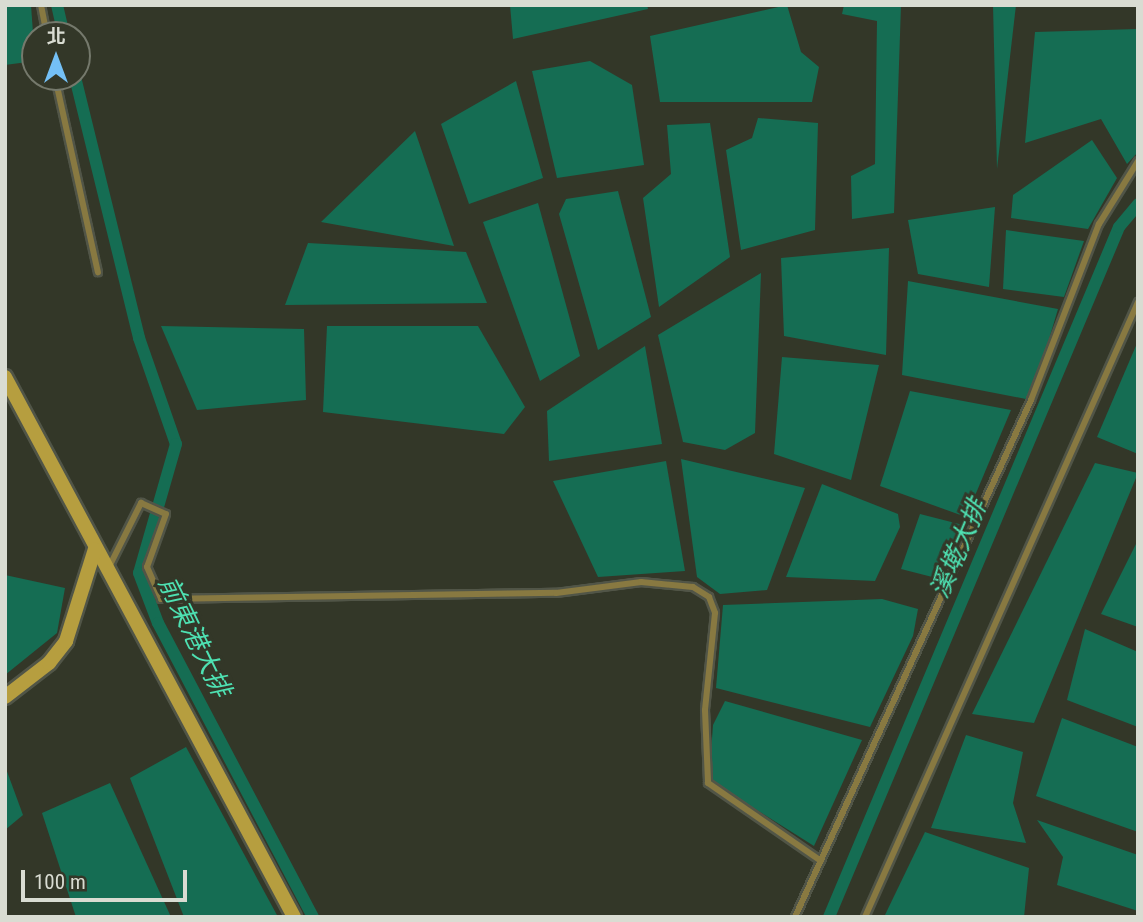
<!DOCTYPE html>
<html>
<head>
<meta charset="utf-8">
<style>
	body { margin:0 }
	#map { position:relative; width:1143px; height:922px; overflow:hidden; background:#333728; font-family:"Roboto Condensed","Noto Sans TC",sans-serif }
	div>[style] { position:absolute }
	.water>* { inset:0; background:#156d53 }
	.canal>* { height:12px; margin:-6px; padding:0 6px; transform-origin:6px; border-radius:6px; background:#156d53 }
	.roads { filter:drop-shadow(2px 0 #515547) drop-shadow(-2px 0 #515547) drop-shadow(0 2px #515547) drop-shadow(0 -2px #515547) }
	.lane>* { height:6px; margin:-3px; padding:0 3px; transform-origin:3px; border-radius:3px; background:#887941 }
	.secondary>* { height:14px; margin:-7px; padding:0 7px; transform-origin:7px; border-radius:7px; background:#b69e3f }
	span { translate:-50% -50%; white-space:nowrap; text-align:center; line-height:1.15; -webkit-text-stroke:6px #333728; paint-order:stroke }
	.water-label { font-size:26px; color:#4ee1b2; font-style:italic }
	.frame { position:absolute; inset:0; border:7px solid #d9dcd2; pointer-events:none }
	.north { position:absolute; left:21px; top:21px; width:70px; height:70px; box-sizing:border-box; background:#333728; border:2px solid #75796c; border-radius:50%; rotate:0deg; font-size:19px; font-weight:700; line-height:28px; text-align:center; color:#d9dcd2 }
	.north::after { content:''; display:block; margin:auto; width:24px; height:32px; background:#74c0f6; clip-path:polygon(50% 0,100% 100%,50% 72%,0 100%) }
	.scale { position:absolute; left:21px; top:870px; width:166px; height:32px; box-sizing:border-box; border:4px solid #d9dcd2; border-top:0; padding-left:9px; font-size:21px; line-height:24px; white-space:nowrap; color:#d9dcd2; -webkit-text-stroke:5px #333728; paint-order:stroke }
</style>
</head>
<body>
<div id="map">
	<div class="water">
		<div style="clip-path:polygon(5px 5px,31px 5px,35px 61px,5px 65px)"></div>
		<div style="clip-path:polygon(510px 5px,647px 5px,648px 9px,513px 39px)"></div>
		<div style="clip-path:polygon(787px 5px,801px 52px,819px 67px,812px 102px,660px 102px,650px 36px)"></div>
		<div style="clip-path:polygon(844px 5px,901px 5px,894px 213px,852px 219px,851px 176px,875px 164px,877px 21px,842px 14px)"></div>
		<div style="clip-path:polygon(993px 5px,1016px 5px,997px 169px)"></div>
		<div style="clip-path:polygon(1138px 29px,1138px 152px,1127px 164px,1101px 119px,1025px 143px,1035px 32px)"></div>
		<div style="clip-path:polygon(590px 61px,632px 85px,644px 165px,557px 178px,532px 71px)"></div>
		<div style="clip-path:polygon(516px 81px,543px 178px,469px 204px,441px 124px)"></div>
		<div style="clip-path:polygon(758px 118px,818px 123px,815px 230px,741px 250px,726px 150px,752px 138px)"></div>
		<div style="clip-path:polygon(710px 123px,730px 257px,659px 307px,643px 198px,671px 174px,667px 125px)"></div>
		<div style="clip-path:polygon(415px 131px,454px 246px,321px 222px)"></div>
		<div style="clip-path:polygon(1092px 140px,1117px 178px,1088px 229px,1011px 218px,1013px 195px)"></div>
		<div style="clip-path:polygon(618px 191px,651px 317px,598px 350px,559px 214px,566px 199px)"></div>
		<div style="clip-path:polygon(538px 203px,580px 356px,540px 381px,483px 222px)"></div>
		<div style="clip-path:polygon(995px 207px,989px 287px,918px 274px,908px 220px)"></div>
		<div style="clip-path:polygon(1006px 230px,1084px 241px,1064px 297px,1003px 289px)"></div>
		<div style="clip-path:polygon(308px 243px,466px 252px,487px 303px,285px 305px)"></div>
		<div style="clip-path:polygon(889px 248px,886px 355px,784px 336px,781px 258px)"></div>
		<div style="clip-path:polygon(761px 273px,755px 433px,725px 450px,683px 442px,658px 335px)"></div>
		<div style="clip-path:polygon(908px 281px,1058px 309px,1031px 400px,902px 375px)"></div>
		<div style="clip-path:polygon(161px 326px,304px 329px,306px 400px,197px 410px)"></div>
		<div style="clip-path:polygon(327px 326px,478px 326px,525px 407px,504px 434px,323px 412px)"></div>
		<div style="clip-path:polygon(1138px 341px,1138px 454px,1097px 437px)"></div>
		<div style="clip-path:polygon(645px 346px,662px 444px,549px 461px,547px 411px)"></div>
		<div style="clip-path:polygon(782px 357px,879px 365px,851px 480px,774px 454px)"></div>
		<div style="clip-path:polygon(910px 391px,1011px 410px,966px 517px,880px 486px)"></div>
		<div style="clip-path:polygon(681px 459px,805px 488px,767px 590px,720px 594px,697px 577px)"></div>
		<div style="clip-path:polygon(666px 461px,685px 571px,598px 577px,553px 481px)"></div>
		<div style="clip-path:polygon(1095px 463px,1138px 473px,1034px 723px,972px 714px)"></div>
		<div style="clip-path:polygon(822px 484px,898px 514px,900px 527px,875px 581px,786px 577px)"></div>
		<div style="clip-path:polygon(920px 514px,963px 525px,944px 580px,901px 569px)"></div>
		<div style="clip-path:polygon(1138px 540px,1138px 627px,1101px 614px)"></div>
		<div style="clip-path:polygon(5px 575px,65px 588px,57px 633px,5px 675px)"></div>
		<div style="clip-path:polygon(882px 599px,918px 609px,913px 636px,870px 727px,716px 688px,723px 605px)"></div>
		<div style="clip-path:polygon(1085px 629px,1138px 652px,1138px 727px,1067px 700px)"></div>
		<div style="clip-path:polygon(725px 701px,862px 740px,814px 846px,709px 780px,713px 725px)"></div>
		<div style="clip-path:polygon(1062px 718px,1138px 747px,1138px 832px,1036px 796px)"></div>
		<div style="clip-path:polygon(966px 735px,1023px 752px,1013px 803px,1026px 843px,931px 828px)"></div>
		<div style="clip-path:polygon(186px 747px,278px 917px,184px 917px,130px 778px)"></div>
		<div style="clip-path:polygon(5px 766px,23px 815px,5px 830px)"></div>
		<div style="clip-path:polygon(110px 783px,171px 917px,76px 917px,42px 813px)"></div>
		<div style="clip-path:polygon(1037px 820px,1138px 855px,1138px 911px,1057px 885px,1063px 857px)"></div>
		<div style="clip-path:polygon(925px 832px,1029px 868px,1024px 917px,884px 917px)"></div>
	</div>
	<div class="canal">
		<div style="left:57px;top:5px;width:31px;rotate:77deg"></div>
		<div style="left:75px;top:77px;width:269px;rotate:76.2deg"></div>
		<div style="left:139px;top:338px;width:112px;rotate:70.8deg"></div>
		<div style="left:176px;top:444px;width:134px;rotate:106deg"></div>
		<div style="left:139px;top:573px;width:53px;rotate:69.2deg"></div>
		<div style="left:158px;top:623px;width:332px;rotate:62.2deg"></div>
		<div style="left:829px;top:917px;width:748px;rotate:-67.2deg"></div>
		<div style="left:1119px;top:227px;width:30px;rotate:-50deg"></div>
	</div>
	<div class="roads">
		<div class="lane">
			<div style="left:41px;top:5px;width:31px;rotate:79deg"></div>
			<div style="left:55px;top:77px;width:200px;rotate:77.6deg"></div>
			<div style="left:109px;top:567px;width:72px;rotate:-63.4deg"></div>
			<div style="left:141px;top:503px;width:27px;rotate:24deg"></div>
			<div style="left:166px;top:514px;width:56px;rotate:109.7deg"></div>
			<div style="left:147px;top:567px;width:35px;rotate:66deg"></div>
			<div style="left:161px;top:599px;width:395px;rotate:-0.9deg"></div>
			<div style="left:556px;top:593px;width:86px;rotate:-7.4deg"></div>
			<div style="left:641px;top:582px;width:52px;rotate:5.5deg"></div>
			<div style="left:693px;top:587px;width:19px;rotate:32deg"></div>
			<div style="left:709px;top:597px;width:17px;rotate:69deg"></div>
			<div style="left:715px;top:613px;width:98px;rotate:95.9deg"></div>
			<div style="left:705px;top:710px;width:73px;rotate:87.6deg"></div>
			<div style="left:708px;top:783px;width:137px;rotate:34.6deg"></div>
			<div style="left:795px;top:917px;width:568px;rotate:-65.46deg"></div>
			<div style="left:1031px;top:400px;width:189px;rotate:-68.9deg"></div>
			<div style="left:1099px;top:224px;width:74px;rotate:-58.2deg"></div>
			<div style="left:865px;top:917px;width:673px;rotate:-66.06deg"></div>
		</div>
		<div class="secondary">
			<div style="left:5px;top:377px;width:612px;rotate:61.84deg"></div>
			<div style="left:5px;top:697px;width:56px;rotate:-37.7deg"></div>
			<div style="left:49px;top:663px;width:28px;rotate:-52deg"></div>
			<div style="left:66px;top:641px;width:96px;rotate:-72.5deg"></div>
		</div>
	</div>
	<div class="water-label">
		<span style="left:959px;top:549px;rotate:-67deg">溪墘大排</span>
		<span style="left:194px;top:637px;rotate:64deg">前東港大排</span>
	</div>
	<div class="frame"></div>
	<div class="north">北</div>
	<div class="scale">100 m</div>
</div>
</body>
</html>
